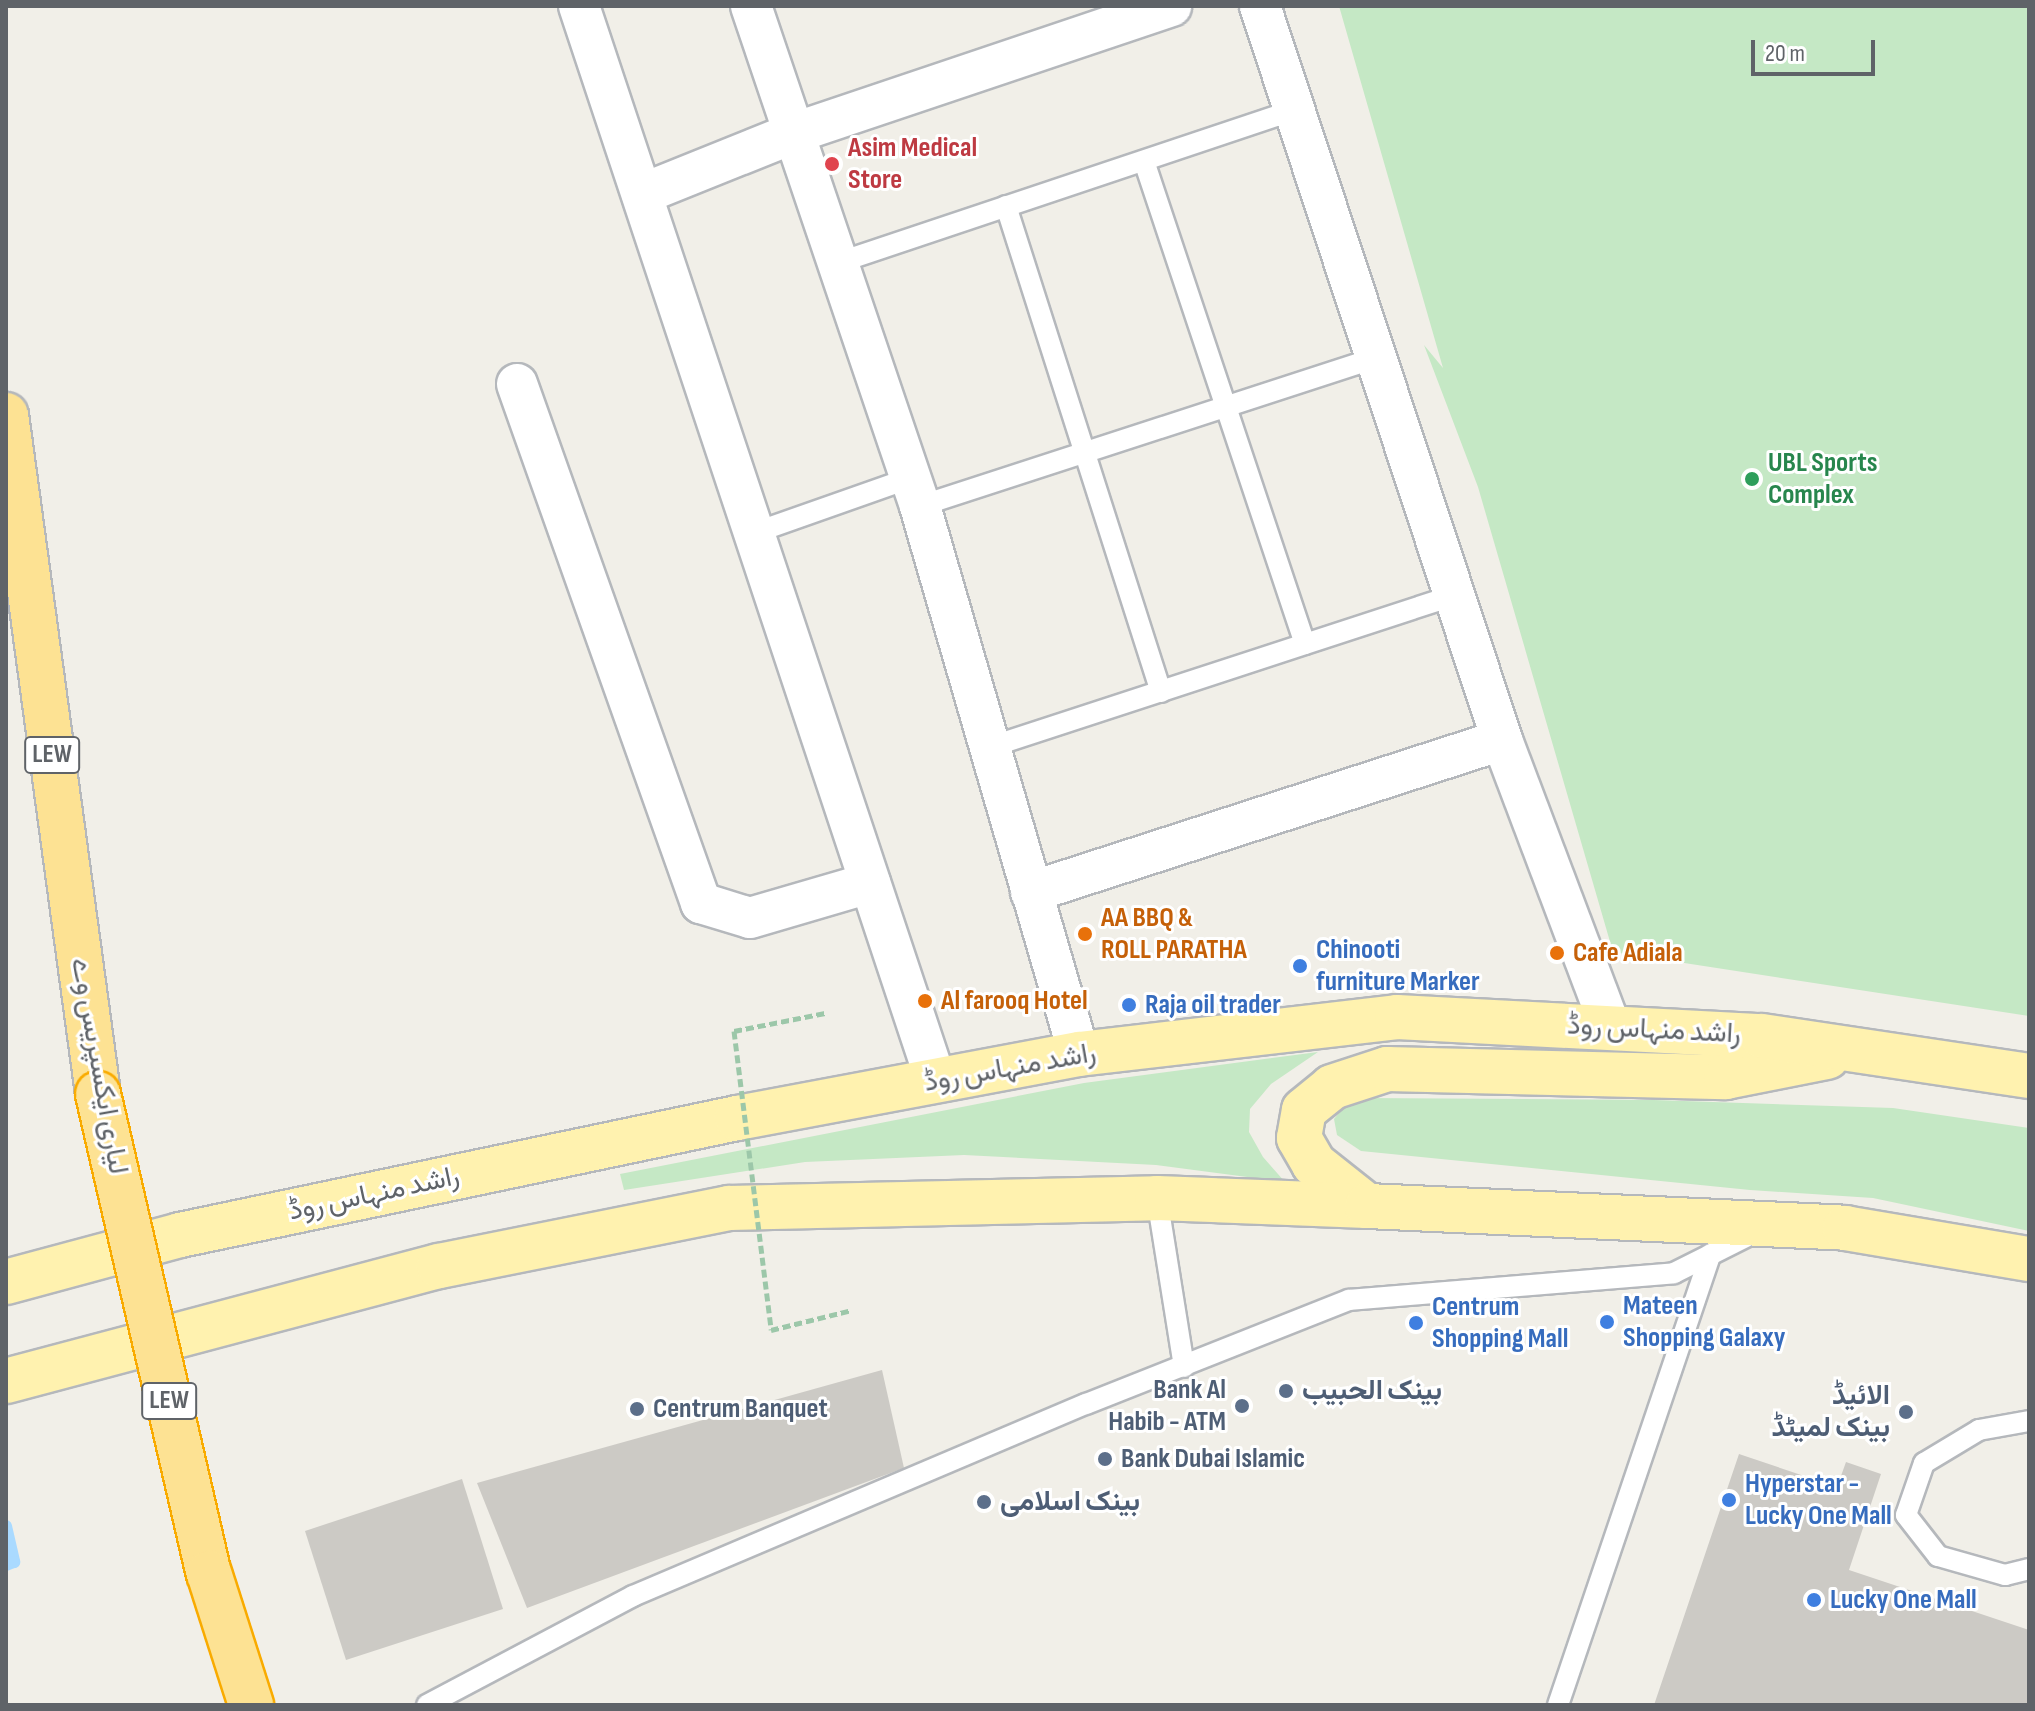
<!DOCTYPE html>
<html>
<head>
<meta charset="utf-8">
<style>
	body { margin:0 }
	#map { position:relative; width:2035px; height:1711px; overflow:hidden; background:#f1efe8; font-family:"Sofia Sans Condensed",Vazirmatn,sans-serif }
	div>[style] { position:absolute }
	.green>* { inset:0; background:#c5e8c5 }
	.stream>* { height:12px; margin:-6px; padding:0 6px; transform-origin:6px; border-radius:6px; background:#aadaff }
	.building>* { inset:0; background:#cccac5 }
	.path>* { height:5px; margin-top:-2.5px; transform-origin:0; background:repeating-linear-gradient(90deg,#9cc7a9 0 8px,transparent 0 12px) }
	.roads { filter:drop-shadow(2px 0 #b5b8bc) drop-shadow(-2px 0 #b5b8bc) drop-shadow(0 2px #b5b8bc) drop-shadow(0 -2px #b5b8bc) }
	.service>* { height:20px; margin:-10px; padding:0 10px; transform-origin:10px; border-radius:10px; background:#fff }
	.minor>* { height:40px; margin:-20px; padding:0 20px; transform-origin:20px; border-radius:20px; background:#fff }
	.primary>* { height:44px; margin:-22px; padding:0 22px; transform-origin:22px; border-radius:22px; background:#fff2af }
	.motorway>* { height:44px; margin:-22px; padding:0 22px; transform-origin:22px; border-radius:22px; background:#fde293 }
	.path-bridge>* { height:5px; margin-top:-2.5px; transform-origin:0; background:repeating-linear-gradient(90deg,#9cc7a9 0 8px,transparent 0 12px) }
	.bridges { filter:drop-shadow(2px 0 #f9ab00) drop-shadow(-2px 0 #f9ab00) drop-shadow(0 2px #f9ab00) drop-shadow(0 -2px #f9ab00) }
	.motorway-bridge>* { height:44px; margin:-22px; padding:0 22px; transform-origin:22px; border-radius:22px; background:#fde293 }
	.dots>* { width:22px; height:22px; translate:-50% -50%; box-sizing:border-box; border:4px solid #fff; border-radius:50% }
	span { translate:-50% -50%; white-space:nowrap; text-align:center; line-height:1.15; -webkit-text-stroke:6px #fff; paint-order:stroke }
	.shield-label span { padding:2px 6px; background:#fff; border:2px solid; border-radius:6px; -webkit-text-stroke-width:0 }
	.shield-label { font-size:26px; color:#5f6368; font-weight:700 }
	.health-label { font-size:28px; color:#be3a42; font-weight:700 }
	.left { translate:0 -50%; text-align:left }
	.leisure-label { font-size:28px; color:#27864d; font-weight:700 }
	.food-label { font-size:28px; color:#c56008; font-weight:700 }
	.shop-label { font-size:28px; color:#366cbe; font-weight:700 }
	.street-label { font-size:28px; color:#5f6368 }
	.service-label { font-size:28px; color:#4e5e75; font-weight:700 }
	.right { translate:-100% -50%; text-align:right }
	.frame { position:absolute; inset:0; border:8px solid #5f6368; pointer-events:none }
	.scale { position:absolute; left:1751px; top:40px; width:124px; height:36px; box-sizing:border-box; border:4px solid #5f6368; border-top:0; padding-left:10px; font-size:24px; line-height:28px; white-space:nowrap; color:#5f6368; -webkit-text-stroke:6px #fff; paint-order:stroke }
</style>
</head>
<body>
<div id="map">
	<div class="green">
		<div style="clip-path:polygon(1339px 6px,2029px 6px,2029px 1016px,1613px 952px,1478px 487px,1424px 345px,1443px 368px)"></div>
		<div style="clip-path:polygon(1318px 1052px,1271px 1084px,1250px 1109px,1249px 1132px,1263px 1157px,1285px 1182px,1156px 1165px,964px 1155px,805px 1162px,624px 1190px,620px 1174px,1084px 1083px)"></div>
		<div style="clip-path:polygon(1362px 1098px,1654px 1100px,1893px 1108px,2029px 1128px,2029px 1231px,1873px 1198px,1750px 1190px,1361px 1151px,1337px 1135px,1334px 1119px,1344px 1107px)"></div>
	</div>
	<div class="stream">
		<div style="left:6px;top:1526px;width:37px;rotate:77deg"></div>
		<div style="left:14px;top:1562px;width:9px;rotate:159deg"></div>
	</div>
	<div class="building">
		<div style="clip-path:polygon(882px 1370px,904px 1468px,527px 1608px,477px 1483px)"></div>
		<div style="clip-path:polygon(1739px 1454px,1837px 1487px,1846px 1462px,1881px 1474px,1849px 1570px,2029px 1630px,2029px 1705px,1654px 1705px)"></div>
		<div style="clip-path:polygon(462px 1479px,503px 1609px,346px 1660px,305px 1531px)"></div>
	</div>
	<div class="path">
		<div style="left:734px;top:1031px;width:93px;rotate:-11.2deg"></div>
		<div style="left:771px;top:1330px;width:83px;rotate:-13.9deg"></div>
	</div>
	<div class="roads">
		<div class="service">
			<div style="left:1144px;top:161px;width:509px;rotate:71.57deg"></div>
			<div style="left:1006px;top:206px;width:510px;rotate:72.31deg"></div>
			<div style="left:837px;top:263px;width:482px;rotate:-18.5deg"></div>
			<div style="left:920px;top:506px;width:478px;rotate:-18deg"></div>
			<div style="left:754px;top:533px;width:165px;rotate:-19.4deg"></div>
			<div style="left:990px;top:747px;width:488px;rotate:-18.1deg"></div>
			<div style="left:1157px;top:1198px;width:171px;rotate:80.9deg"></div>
			<div style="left:2029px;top:1421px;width:51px;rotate:169.8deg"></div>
			<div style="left:1979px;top:1430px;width:64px;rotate:149deg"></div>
			<div style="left:1924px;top:1463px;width:55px;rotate:109.1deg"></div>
			<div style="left:1906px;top:1515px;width:52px;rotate:52deg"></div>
			<div style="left:1938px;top:1556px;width:70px;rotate:15.8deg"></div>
			<div style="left:2005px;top:1575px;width:25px;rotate:-14deg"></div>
			<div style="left:427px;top:1705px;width:233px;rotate:-27.9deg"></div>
			<div style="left:633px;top:1596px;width:492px;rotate:-23deg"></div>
			<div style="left:1086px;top:1404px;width:283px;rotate:-21.6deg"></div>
			<div style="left:1349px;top:1300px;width:326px;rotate:-4.7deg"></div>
			<div style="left:1674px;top:1273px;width:89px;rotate:-26.6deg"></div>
			<div style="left:1558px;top:1705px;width:476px;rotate:-71.3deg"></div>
		</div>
		<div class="minor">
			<div style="left:579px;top:6px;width:1133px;rotate:71.63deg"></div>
			<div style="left:751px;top:6px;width:528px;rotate:71.32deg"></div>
			<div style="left:920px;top:506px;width:571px;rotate:73.82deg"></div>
			<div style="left:1260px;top:6px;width:773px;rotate:71.75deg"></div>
			<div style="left:1502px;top:740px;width:306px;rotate:69.3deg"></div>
			<div style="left:642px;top:194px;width:164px;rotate:-21.9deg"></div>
			<div style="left:794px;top:133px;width:398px;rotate:-18.6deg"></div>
			<div style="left:517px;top:384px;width:551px;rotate:70.48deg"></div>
			<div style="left:701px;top:903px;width:51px;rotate:17deg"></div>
			<div style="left:750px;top:918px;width:125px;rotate:-16.3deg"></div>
			<div style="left:1031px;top:892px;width:495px;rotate:-17.9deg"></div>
		</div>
		<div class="primary">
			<div style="left:1367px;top:1206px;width:68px;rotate:-141.6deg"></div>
			<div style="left:1314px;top:1164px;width:30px;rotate:-120deg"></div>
			<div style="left:1299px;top:1138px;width:28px;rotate:-80deg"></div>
			<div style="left:1304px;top:1110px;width:36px;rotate:-39deg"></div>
			<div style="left:1332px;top:1087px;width:58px;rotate:-18.1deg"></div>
			<div style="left:1387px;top:1069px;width:339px;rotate:1.4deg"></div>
			<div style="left:1726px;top:1077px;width:103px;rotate:-11.2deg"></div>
			<div style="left:6px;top:1282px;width:180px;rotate:-15.1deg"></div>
			<div style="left:180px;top:1235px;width:569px;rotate:-11.86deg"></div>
			<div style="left:737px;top:1118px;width:348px;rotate:-10.6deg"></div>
			<div style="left:1079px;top:1054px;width:320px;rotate:-6.6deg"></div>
			<div style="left:1397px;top:1017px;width:365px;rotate:3deg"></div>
			<div style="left:1762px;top:1036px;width:270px;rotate:8.5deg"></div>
			<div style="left:6px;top:1381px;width:448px;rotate:-14.9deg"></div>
			<div style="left:439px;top:1266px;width:296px;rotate:-11.3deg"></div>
			<div style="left:729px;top:1208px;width:428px;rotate:-1.3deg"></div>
			<div style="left:1157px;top:1198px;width:210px;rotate:2.2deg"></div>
			<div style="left:1367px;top:1206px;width:479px;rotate:2.6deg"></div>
			<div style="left:1845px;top:1228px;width:187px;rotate:9.6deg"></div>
		</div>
		<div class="motorway">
			<div style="left:6px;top:415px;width:685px;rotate:82.28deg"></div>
		</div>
	</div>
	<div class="path-bridge">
		<div style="left:734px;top:1031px;width:301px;rotate:82.9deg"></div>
	</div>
	<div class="bridges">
		<div class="motorway-bridge">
			<div style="left:98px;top:1094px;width:492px;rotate:77deg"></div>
			<div style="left:209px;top:1573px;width:139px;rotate:72.3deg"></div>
		</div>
	</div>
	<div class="dots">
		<div style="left:832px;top:164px;background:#e0444e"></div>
		<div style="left:1752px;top:479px;background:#2e9e5b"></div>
		<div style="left:1085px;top:934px;background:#e8710a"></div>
		<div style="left:1557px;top:953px;background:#e8710a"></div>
		<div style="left:1300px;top:966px;background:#3f7fe0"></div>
		<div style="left:925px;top:1001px;background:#e8710a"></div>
		<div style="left:1129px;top:1005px;background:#3f7fe0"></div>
		<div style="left:1607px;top:1322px;background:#3f7fe0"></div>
		<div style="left:1416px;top:1323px;background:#3f7fe0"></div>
		<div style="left:1286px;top:1391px;background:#5c6f8a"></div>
		<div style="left:1242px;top:1406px;background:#5c6f8a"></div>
		<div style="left:637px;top:1409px;background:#5c6f8a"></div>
		<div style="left:1906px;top:1412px;background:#5c6f8a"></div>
		<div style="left:1105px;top:1459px;background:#5c6f8a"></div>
		<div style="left:1729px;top:1500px;background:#3f7fe0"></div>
		<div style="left:984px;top:1502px;background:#5c6f8a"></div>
		<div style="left:1814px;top:1600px;background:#3f7fe0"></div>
	</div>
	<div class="shield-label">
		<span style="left:52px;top:755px">LEW</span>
		<span style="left:169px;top:1401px">LEW</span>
	</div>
	<div class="health-label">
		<span class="left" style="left:848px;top:164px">Asim Medical<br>Store</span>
	</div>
	<div class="leisure-label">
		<span class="left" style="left:1768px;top:479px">UBL Sports<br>Complex</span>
	</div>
	<div class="food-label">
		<span class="left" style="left:1101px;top:934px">AA BBQ &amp;<br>ROLL PARATHA</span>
		<span class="left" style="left:1573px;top:953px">Cafe Adiala</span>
		<span class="left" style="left:941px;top:1001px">Al farooq Hotel</span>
	</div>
	<div class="shop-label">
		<span class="left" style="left:1316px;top:966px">Chinooti<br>furniture Marker</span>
		<span class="left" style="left:1145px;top:1005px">Raja oil trader</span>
		<span class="left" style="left:1623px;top:1322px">Mateen<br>Shopping Galaxy</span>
		<span class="left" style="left:1432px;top:1323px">Centrum<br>Shopping Mall</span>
		<span class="left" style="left:1745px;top:1500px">Hyperstar -<br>Lucky One Mall</span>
		<span class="left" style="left:1830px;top:1600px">Lucky One Mall</span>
	</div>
	<div class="street-label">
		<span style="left:1654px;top:1030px;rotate:3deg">راشد منہاس روڈ</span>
		<span style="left:99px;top:1066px;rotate:80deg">لیاری ایکسپریس وے</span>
		<span style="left:1010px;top:1068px;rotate:-10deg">راشد منہاس روڈ</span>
		<span style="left:374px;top:1194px;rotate:-12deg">راشد منہاس روڈ</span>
	</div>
	<div class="service-label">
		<span class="right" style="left:1226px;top:1406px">Bank Al<br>Habib - ATM</span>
		<span class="left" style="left:1302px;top:1391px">بينک الحبيب</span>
		<span class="right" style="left:1890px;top:1412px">الائیڈ<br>بینک لمیٹڈ</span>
		<span class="left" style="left:653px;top:1409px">Centrum Banquet</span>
		<span class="left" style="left:1121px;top:1459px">Bank Dubai Islamic</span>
		<span class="left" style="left:1000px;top:1502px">بینک اسلامی</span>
	</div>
	<div class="frame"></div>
	<div class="scale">20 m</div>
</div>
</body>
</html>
